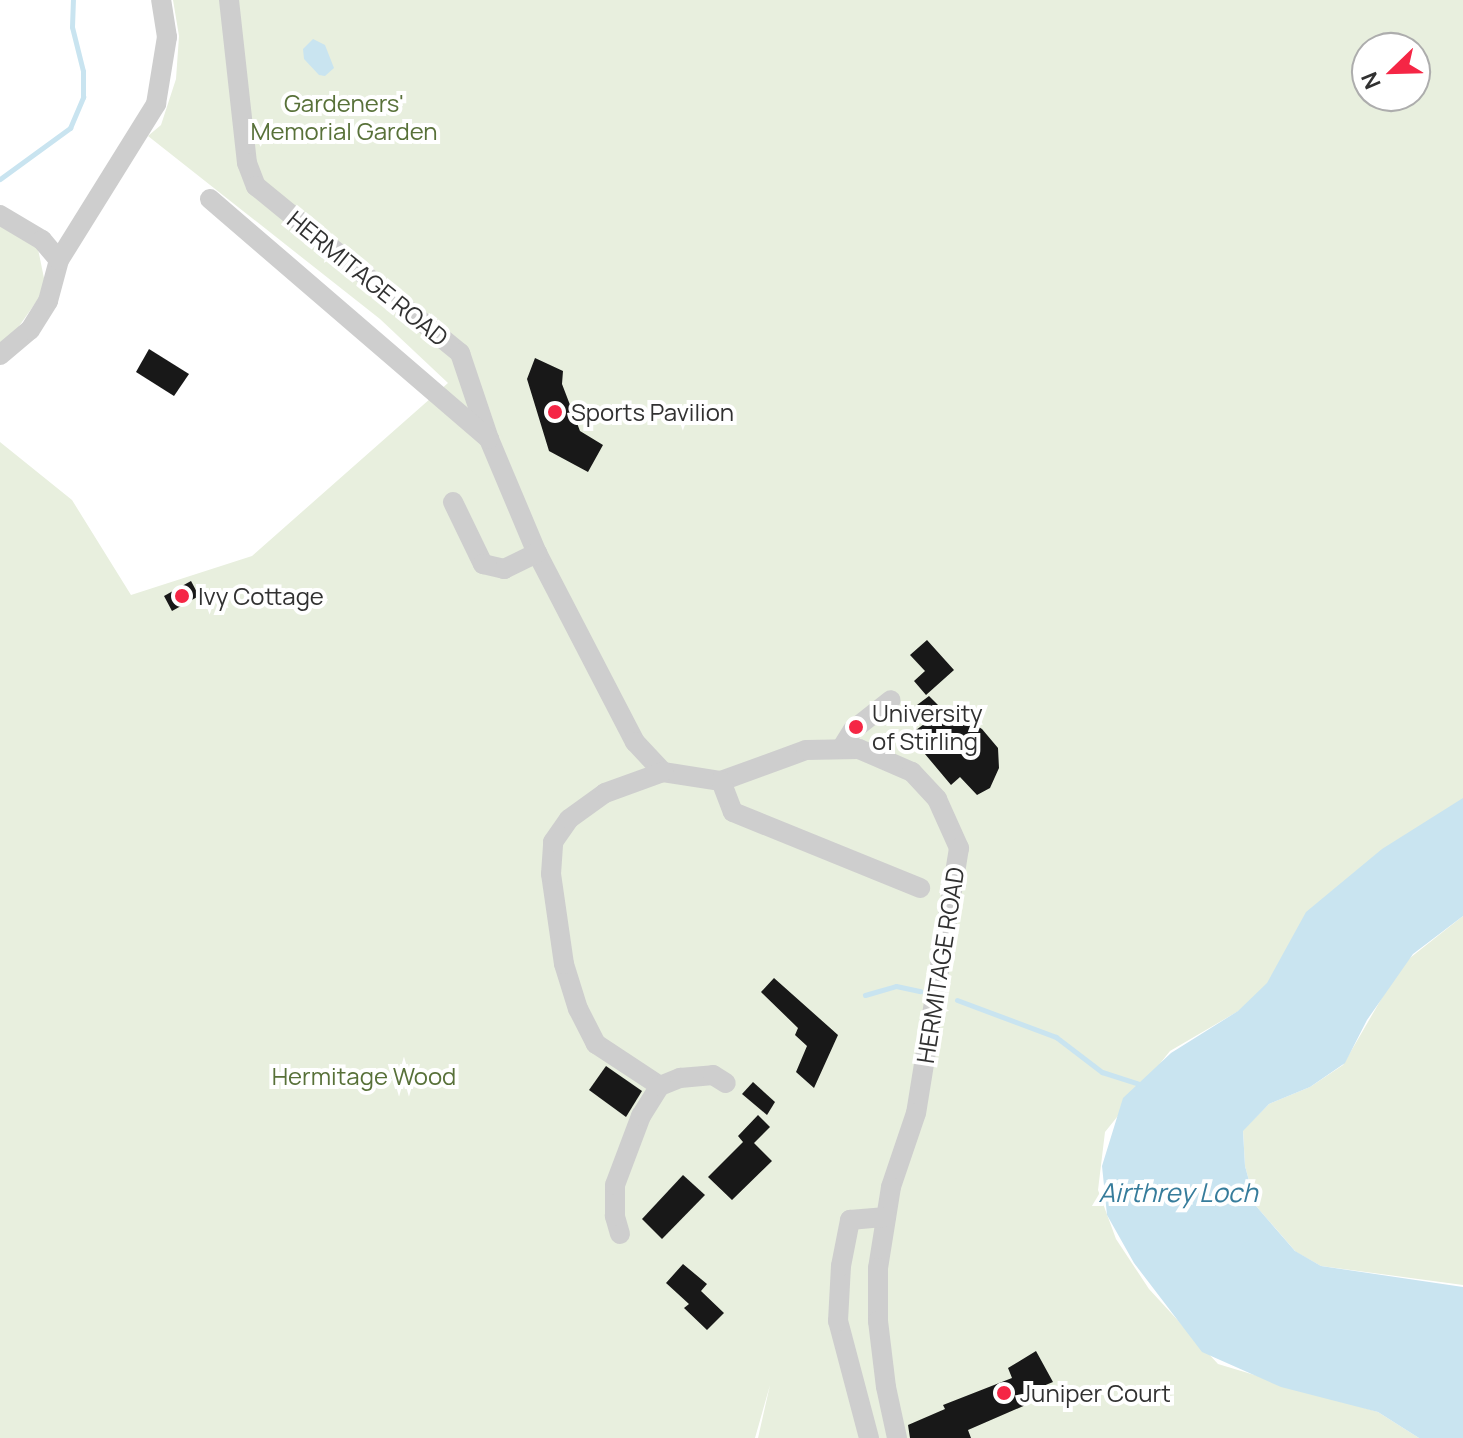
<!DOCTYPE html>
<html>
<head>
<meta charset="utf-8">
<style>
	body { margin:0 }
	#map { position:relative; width:1463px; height:1438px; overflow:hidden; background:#fff; font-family:Manrope,sans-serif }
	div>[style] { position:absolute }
	.green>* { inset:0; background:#e8efde }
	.water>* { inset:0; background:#c9e4f0 }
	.stream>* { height:5px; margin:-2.5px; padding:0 2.5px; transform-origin:2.5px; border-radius:2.5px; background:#c9e4f0 }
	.building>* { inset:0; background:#181818 }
	.minor>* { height:20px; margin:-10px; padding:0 10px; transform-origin:10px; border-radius:10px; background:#cecece }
	.dots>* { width:22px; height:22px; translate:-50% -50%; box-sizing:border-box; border:4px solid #fff; border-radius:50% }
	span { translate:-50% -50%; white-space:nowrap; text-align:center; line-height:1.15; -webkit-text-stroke:8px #fff; paint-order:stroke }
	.park-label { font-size:24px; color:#587139 }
	.street-label { font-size:24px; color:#313131 }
	.poi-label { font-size:24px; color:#313131 }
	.left { translate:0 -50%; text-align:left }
	.water-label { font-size:26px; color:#367c9b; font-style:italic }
	.north { position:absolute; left:1351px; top:32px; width:80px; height:80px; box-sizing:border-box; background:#fff; border:2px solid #adadad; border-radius:50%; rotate:247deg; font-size:22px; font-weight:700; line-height:32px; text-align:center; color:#313131 }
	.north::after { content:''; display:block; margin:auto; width:28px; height:36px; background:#f52645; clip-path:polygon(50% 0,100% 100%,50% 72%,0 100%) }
</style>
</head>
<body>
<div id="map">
	<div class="green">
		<div style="clip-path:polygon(evenodd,173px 0,1463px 0,1463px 811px,1259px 999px,1170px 1051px,1105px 1132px,1098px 1190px,1116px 1239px,1149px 1289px,1218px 1364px,1378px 1412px,1419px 1438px,758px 1438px,770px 1385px,755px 1438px,0 1438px,0 442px,72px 500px,131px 595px,252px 556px,448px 383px,380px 319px,148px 136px,161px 125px,176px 79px,179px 36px,173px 0,1367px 48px,1415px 48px,1415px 96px,1367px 96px,1367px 48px)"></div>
		<div style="clip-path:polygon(0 225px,37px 244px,46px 288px,10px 339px,0 347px)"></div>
		<div style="clip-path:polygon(1463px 916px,1463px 1285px,1321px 1266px,1296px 1252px,1256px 1206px,1245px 1166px,1243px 1130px,1269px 1104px,1310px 1087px,1343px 1065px,1401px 965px)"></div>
	</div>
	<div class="water">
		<div style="clip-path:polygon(313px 39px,325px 45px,334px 68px,325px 76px,319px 75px,304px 59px,303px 49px)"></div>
		<div style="clip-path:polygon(1463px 798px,1463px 916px,1413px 954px,1367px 1020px,1345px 1063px,1310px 1087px,1269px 1104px,1243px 1131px,1245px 1166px,1256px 1206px,1295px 1251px,1321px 1266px,1463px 1287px,1463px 1438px,1419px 1438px,1378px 1412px,1281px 1387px,1202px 1352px,1134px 1263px,1107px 1215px,1102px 1166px,1123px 1098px,1171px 1053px,1238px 1011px,1267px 983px,1306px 912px,1382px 849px)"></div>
	</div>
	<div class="stream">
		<div style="left:0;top:179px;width:87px;rotate:-36.1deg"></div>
		<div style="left:70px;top:128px;width:34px;rotate:-67deg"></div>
		<div style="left:83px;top:97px;width:26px;rotate:-90deg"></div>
		<div style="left:83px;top:71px;width:45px;rotate:-104deg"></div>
		<div style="left:72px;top:27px;width:27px;rotate:-88deg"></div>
		<div style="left:865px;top:995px;width:32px;rotate:-16deg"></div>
		<div style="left:896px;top:986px;width:25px;rotate:12deg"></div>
		<div style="left:957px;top:1000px;width:106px;rotate:20.5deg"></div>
		<div style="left:1056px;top:1037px;width:58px;rotate:37.3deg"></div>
		<div style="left:1102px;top:1072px;width:38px;rotate:18deg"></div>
	</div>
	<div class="building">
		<div style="clip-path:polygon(149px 349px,189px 374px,174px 396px,136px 372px)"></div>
		<div style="clip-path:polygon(535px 358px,563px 371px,562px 384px,580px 431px,603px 445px,588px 472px,549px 451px,527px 379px)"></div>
		<div style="clip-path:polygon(191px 581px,199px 596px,172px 611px,164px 596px)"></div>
		<div style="clip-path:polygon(927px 640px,954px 670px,926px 695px,914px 681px,925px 671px,910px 655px)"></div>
		<div style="clip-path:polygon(929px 696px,949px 716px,964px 718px,982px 729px,998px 748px,999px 768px,990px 788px,977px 795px,960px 777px,951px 785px,909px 735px,927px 722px,917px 705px)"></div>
		<div style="clip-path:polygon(774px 978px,838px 1035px,814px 1088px,796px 1072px,807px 1046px,795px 1035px,798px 1028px,761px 992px)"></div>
		<div style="clip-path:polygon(606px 1066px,642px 1091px,626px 1117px,589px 1090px)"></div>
		<div style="clip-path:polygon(753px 1082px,775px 1102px,767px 1115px,742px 1094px)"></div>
		<div style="clip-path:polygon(758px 1115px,770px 1127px,754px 1143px,772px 1161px,732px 1200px,708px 1177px,743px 1142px,738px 1136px)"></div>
		<div style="clip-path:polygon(683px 1175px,705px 1195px,662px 1239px,642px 1219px)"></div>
		<div style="clip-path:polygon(683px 1264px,707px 1284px,701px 1291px,724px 1313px,707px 1330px,684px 1308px,689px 1304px,666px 1283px)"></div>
		<div style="clip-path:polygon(1036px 1351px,1053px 1382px,1031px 1391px,1035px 1401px,968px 1430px,971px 1438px,910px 1438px,908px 1425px,945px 1409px,943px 1405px,1012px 1378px,1008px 1368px)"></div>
	</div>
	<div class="minor">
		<div style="left:229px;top:0;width:164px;rotate:83.7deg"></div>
		<div style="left:247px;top:163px;width:25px;rotate:69deg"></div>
		<div style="left:256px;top:186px;width:264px;rotate:39.3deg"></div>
		<div style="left:460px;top:353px;width:91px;rotate:71.4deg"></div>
		<div style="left:489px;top:439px;width:124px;rotate:67.2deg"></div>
		<div style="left:537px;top:553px;width:213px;rotate:62.6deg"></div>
		<div style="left:635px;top:742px;width:41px;rotate:47deg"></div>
		<div style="left:663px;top:772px;width:59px;rotate:8.8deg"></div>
		<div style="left:721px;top:781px;width:90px;rotate:-20deg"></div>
		<div style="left:806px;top:750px;width:53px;rotate:-1.1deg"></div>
		<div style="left:859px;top:749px;width:58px;rotate:23.5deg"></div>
		<div style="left:912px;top:772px;width:37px;rotate:47deg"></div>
		<div style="left:937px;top:799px;width:54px;rotate:65.8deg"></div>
		<div style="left:959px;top:848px;width:268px;rotate:99.2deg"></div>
		<div style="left:916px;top:1113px;width:78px;rotate:108.7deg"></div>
		<div style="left:891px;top:1187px;width:82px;rotate:99.1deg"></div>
		<div style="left:878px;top:1268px;width:53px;rotate:90deg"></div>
		<div style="left:878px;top:1321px;width:66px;rotate:83.1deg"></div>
		<div style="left:886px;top:1387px;width:52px;rotate:77.8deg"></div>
		<div style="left:210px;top:199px;width:368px;rotate:40.7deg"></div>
		<div style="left:0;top:215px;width:49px;rotate:30.8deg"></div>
		<div style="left:42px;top:240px;width:26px;rotate:50deg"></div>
		<div style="left:0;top:355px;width:39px;rotate:-40deg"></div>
		<div style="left:30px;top:330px;width:34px;rotate:-58deg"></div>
		<div style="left:48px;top:301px;width:42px;rotate:-75deg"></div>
		<div style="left:59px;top:260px;width:184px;rotate:-58.1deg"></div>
		<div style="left:156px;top:104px;width:68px;rotate:-80.7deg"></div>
		<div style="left:167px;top:37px;width:37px;rotate:-99deg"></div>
		<div style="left:453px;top:502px;width:69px;rotate:64.2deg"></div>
		<div style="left:483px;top:564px;width:22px;rotate:13deg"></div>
		<div style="left:504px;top:569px;width:37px;rotate:-26deg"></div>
		<div style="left:841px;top:749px;width:22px;rotate:-58deg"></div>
		<div style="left:853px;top:730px;width:48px;rotate:-38.3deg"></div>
		<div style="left:721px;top:781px;width:33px;rotate:69deg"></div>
		<div style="left:733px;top:812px;width:202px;rotate:22.1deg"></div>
		<div style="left:660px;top:1086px;width:77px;rotate:-146.7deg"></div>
		<div style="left:596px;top:1044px;width:39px;rotate:-117deg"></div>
		<div style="left:578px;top:1009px;width:47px;rotate:-107.3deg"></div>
		<div style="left:564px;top:964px;width:91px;rotate:-98.2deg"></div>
		<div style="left:551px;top:874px;width:32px;rotate:-86deg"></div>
		<div style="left:553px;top:842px;width:28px;rotate:-55deg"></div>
		<div style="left:569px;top:819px;width:44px;rotate:-35.8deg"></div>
		<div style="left:605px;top:793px;width:62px;rotate:-19.9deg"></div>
		<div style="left:620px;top:1234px;width:19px;rotate:-106deg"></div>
		<div style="left:615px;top:1216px;width:31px;rotate:-90deg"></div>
		<div style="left:615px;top:1185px;width:74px;rotate:-69.4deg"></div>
		<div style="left:641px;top:1116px;width:36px;rotate:-58deg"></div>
		<div style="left:660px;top:1086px;width:22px;rotate:-22deg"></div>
		<div style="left:680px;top:1078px;width:33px;rotate:-5deg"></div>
		<div style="left:713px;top:1075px;width:15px;rotate:32deg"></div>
		<div style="left:869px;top:1438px;width:121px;rotate:-104.8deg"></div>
		<div style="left:838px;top:1321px;width:55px;rotate:-86.9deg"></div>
		<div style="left:841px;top:1266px;width:47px;rotate:-78.9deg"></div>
		<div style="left:850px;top:1220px;width:36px;rotate:-5deg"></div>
	</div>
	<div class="dots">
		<div style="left:555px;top:412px;background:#f52645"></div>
		<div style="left:182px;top:596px;background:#f52645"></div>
		<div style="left:856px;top:727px;background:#f52645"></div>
		<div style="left:1004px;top:1393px;background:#f52645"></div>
	</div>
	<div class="park-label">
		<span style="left:344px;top:117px">Gardeners'<br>Memorial Garden</span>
		<span style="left:364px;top:1076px">Hermitage Wood</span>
	</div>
	<div class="street-label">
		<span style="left:368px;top:278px;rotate:39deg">HERMITAGE ROAD</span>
		<span style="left:940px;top:965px;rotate:-81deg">HERMITAGE ROAD</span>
	</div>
	<div class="poi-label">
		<span class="left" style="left:571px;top:412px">Sports Pavilion</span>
		<span class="left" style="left:198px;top:596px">Ivy Cottage</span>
		<span class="left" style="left:872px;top:727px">University<br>of Stirling</span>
		<span class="left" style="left:1020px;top:1393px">Juniper Court</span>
	</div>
	<div class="water-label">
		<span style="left:1178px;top:1193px">Airthrey Loch</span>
	</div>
	<div class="north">N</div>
</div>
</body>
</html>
